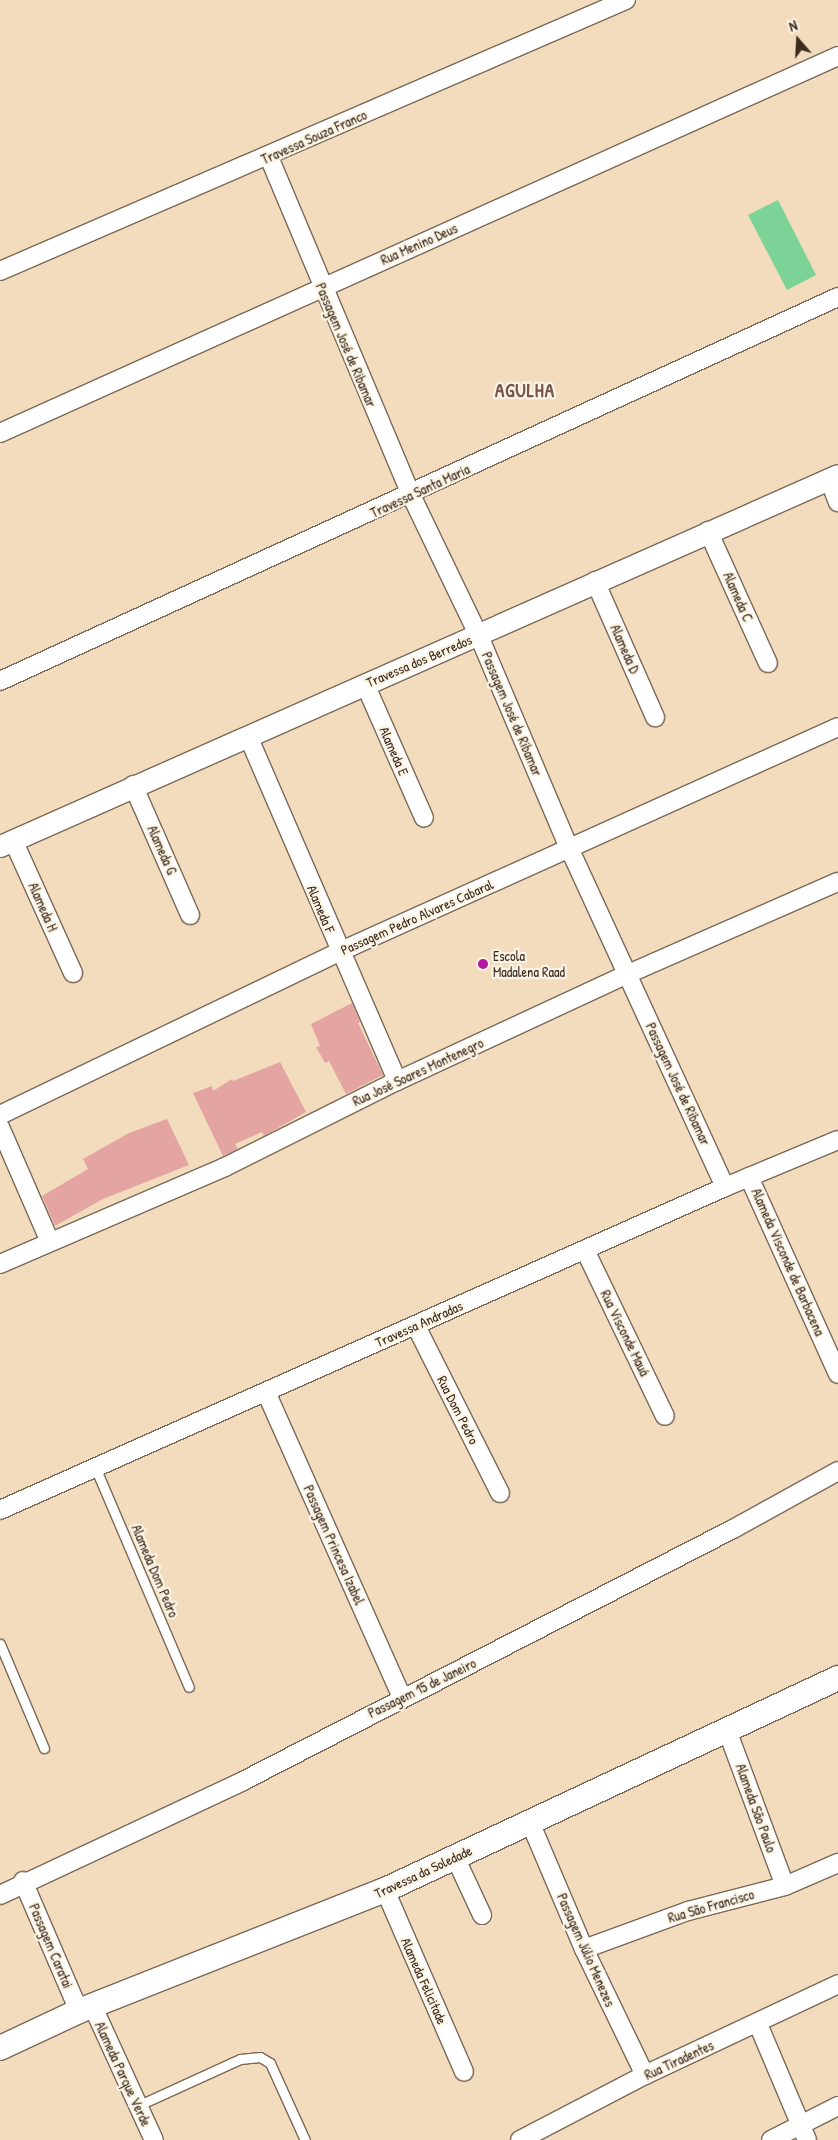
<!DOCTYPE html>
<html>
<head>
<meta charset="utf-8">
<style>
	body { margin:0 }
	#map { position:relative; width:838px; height:2140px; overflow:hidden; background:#f2dcbd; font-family:"Patrick Hand",sans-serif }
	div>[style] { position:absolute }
	.green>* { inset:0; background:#7cd397 }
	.building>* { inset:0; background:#e4a4a1 }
	.roads { filter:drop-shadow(1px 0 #7b6856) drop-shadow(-1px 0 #7b6856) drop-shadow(0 1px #7b6856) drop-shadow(0 -1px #7b6856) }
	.service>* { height:9px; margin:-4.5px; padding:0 4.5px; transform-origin:4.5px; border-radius:4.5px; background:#fff }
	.minor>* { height:18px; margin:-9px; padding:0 9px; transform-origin:9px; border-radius:9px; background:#fff }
	.tertiary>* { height:21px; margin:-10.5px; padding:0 10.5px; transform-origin:10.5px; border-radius:10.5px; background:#fff }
	.secondary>* { height:24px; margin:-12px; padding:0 12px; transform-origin:12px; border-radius:12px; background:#fff }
	.dots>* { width:14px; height:14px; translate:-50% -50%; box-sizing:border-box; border:2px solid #fcf5e5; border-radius:50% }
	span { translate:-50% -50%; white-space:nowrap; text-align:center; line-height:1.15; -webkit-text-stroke:4.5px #fcf5e5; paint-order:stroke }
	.street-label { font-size:14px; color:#3b2a1e }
	.poi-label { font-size:14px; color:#3b2a1e }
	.left { translate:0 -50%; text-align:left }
	.district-label { font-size:19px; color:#76554c; font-weight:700; letter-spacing:1px }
	.north { position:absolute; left:773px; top:15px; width:50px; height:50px; -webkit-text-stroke:4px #fcf5e5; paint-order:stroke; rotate:341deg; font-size:14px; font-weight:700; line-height:20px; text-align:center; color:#3b2a1e }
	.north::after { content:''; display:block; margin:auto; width:18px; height:22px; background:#3b2a1e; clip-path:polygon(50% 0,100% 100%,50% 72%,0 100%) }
</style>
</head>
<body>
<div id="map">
	<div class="green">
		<div style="clip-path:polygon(778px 200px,816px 275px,787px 290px,748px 215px)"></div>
	</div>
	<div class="building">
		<div style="clip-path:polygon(352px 1003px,360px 1022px,358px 1023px,383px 1075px,346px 1094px,329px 1061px,325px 1063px,316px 1047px,320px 1046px,311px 1024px)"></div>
		<div style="clip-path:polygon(280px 1062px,306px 1112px,264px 1136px,262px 1132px,235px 1144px,238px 1149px,223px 1156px,193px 1093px,212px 1086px,213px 1091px,232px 1079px,233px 1081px)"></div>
		<div style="clip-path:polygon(167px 1119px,189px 1165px,103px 1199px,55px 1226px,42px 1196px,88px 1169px,83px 1159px,129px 1133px)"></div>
	</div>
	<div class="roads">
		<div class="service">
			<div style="left:95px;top:1467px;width:239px;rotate:66.9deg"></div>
			<div style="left:0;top:1644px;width:113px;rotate:67.1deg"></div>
			<div style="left:137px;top:2106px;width:113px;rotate:-24.5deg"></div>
			<div style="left:240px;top:2059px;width:20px;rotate:-6deg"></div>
			<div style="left:260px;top:2057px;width:12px;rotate:31deg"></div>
			<div style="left:270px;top:2063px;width:85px;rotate:65.6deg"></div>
		</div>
		<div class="minor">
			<div style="left:269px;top:157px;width:367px;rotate:67.2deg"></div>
			<div style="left:411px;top:495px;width:157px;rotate:64.3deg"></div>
			<div style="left:479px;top:636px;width:233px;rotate:67deg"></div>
			<div style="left:570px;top:850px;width:371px;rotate:65.3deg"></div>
			<div style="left:0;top:271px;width:682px;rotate:-23.41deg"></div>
			<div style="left:0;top:433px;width:919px;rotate:-24.22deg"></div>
			<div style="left:829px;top:479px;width:25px;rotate:69deg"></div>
			<div style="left:708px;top:531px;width:145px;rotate:65.6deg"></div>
			<div style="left:595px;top:581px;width:149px;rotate:66.2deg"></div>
			<div style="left:0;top:681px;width:922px;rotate:-24.62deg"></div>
			<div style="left:365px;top:684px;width:146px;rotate:66.2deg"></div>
			<div style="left:248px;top:736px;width:376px;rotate:66.6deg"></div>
			<div style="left:133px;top:785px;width:142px;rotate:66.3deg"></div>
			<div style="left:13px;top:840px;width:146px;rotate:65.7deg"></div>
			<div style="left:0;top:1115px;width:376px;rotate:-25.7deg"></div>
			<div style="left:339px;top:952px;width:547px;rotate:-24.27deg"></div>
			<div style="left:0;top:1127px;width:125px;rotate:66.5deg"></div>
			<div style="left:749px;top:1177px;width:216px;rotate:65.7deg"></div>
			<div style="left:585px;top:1250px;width:184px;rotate:64.3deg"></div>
			<div style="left:0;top:1264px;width:245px;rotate:-23.3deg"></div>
			<div style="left:225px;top:1167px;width:192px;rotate:-26.6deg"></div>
			<div style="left:397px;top:1081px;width:255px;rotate:-24.9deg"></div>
			<div style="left:628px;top:974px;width:229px;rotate:-23.7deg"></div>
			<div style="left:416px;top:1326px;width:187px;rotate:63.3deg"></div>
			<div style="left:266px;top:1392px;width:334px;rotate:66deg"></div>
			<div style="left:0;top:1510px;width:794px;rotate:-24.01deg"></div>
			<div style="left:725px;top:1187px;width:122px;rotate:-22.6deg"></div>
			<div style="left:727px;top:1730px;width:166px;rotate:69.6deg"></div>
			<div style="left:530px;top:1822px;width:138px;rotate:67deg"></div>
			<div style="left:584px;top:1949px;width:140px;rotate:64.2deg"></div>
			<div style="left:455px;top:1857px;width:64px;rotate:65deg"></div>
			<div style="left:23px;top:1881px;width:142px;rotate:66.7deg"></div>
			<div style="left:385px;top:1890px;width:198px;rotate:66.5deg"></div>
			<div style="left:0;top:1895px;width:268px;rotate:-25.1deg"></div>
			<div style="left:243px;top:1781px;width:551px;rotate:-27.22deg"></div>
			<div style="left:733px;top:1529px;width:120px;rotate:-28.9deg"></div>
			<div style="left:584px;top:1949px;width:111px;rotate:-20.1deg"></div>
			<div style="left:688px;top:1911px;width:100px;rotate:-14.5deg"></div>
			<div style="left:785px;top:1886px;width:58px;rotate:-23.5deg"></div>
			<div style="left:93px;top:2007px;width:146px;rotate:65.4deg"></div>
			<div style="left:758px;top:2024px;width:126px;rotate:67.1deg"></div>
			<div style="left:520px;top:2140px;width:141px;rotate:-27.5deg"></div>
			<div style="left:645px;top:2075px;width:213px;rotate:-25.2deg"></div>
			<div style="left:771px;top:2140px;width:75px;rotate:-26.9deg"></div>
		</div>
		<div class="tertiary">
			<div style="left:0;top:846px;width:916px;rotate:-23.88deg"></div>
		</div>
		<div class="secondary">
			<div style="left:0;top:2048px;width:87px;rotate:-25.1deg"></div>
			<div style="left:79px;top:2011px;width:329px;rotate:-21.6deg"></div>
			<div style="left:385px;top:1890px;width:500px;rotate:-25.08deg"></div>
		</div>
	</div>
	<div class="dots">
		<div style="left:483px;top:964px;background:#b5179e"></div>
	</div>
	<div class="street-label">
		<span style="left:314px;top:137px;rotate:-24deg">Travessa Souza Franco</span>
		<span style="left:419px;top:244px;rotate:-24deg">Rua Menino Deus</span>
		<span style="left:346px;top:345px;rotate:67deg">Passagem José de Ribamar</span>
		<span style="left:420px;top:491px;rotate:-25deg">Travessa Santa Maria</span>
		<span style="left:738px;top:597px;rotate:66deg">Alameda C</span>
		<span style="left:625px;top:649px;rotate:66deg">Alameda D</span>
		<span style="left:419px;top:661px;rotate:-23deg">Travessa dos Berredos</span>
		<span style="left:512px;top:714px;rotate:67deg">Passagem José de Ribamar</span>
		<span style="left:394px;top:751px;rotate:66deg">Alameda E</span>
		<span style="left:162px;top:850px;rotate:66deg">Alameda G</span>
		<span style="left:43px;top:907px;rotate:66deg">Alameda H</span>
		<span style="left:321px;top:909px;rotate:67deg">Alameda F</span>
		<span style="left:417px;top:917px;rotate:-24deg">Passagem Pedro Alvares Cabaral</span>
		<span style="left:418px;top:1072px;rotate:-25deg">Rua José Soares Montenegro</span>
		<span style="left:678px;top:1084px;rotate:65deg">Passagem José de Ribamar</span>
		<span style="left:788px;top:1262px;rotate:66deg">Alameda Visconde de Barbacena</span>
		<span style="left:419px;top:1324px;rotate:-24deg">Travessa Andradas</span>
		<span style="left:625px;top:1333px;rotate:64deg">Rua Visconde Mauá</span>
		<span style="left:458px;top:1410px;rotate:63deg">Rua Dom Pedro</span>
		<span style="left:334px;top:1545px;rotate:66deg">Passagem Princesa Izabel</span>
		<span style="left:155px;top:1571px;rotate:67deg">Alameda Dom Pedro</span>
		<span style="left:422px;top:1688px;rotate:-26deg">Passagem 15 de Janeiro</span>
		<span style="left:756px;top:1808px;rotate:70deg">Alameda São Paulo</span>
		<span style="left:423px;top:1872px;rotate:-25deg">Travessa da Soledade</span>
		<span style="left:711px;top:1906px;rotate:-16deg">Rua São Francisco</span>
		<span style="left:51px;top:1946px;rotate:67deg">Passagem Caratai</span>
		<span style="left:586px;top:1950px;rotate:66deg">Passagem Júlio Menezes</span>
		<span style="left:424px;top:1981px;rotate:66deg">Alameda Felicitade</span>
		<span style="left:679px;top:2060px;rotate:-25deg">Rua Tiradentes</span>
		<span style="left:123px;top:2074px;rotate:65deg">Alameda Parque Verde</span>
	</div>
	<div class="poi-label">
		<span class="left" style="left:493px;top:964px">Escola<br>Madalena Raad</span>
	</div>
	<div class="district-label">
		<span style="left:525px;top:391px">AGULHA</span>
	</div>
	<div class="north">N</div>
</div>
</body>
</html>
